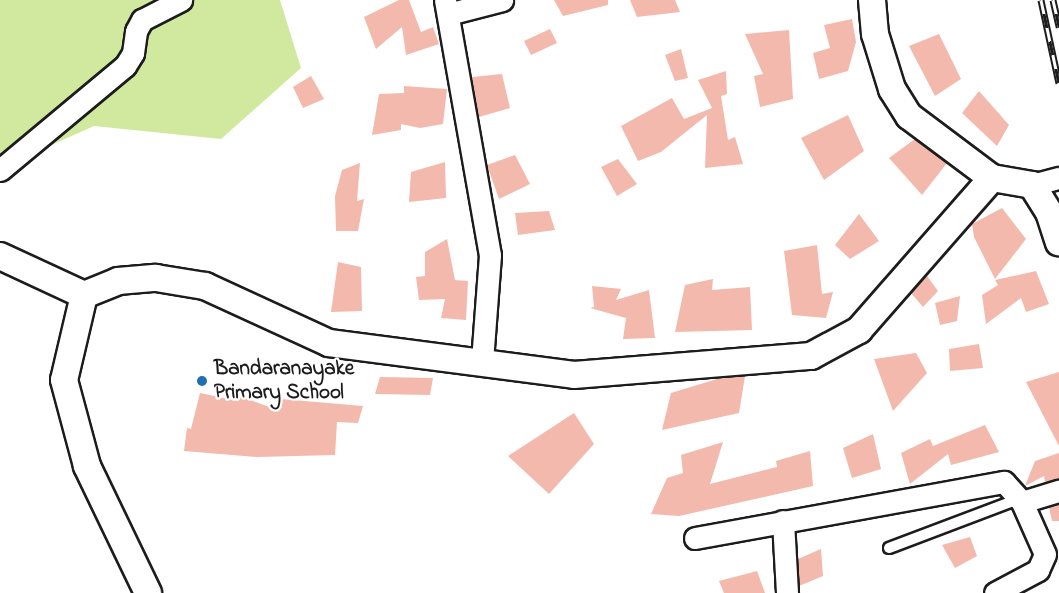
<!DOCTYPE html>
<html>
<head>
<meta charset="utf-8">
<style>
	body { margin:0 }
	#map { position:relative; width:1059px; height:593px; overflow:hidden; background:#fff; font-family:"Indie Flower",sans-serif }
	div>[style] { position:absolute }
	.green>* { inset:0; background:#d0e99e }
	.building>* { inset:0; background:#f3b9ac }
	.roads { filter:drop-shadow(2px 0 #1c1c1c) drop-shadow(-2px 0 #1c1c1c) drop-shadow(0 2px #1c1c1c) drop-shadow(0 -2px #1c1c1c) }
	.service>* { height:10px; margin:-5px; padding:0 5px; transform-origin:5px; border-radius:5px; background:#fff }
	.minor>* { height:21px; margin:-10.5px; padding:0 10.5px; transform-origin:10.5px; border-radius:10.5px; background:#fff }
	.tertiary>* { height:26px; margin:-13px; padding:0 13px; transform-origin:13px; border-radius:13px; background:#fff }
	.rail>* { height:7px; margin-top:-3.5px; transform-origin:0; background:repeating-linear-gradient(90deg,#fff 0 14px,#1c1c1c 0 28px); box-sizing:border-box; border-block:2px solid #1c1c1c }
	.dots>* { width:16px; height:16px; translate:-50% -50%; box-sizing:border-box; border:3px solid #fff; border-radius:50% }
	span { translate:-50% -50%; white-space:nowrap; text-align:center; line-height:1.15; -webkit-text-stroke:4.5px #fff; paint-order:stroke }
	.poi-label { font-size:21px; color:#1c1c1c; font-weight:700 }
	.left { translate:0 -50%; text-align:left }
</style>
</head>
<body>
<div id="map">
	<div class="green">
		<div style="clip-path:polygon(0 0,280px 0,301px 68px,221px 139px,94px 126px,0 168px)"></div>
	</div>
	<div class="building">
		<div style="clip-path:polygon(399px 0,409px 0,421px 32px,433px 27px,439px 44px,406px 55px,402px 27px,376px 49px,364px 17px)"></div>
		<div style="clip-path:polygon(554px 0,608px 0,608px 5px,563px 16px)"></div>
		<div style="clip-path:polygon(630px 0,675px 0,680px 12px,637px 17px)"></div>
		<div style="clip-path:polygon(852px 19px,856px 42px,848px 71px,819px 79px,813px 53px,830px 48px,824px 25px)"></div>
		<div style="clip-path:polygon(550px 29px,557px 43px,531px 55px,524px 41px)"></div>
		<div style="clip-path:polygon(789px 30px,793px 99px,760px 107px,754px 76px,763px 74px,745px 34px)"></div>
		<div style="clip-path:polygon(939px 34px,961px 79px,935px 96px,909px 46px)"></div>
		<div style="clip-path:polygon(681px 49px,688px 78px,675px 81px,665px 55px)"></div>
		<div style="clip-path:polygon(726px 71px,727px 94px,721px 96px,728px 140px,735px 137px,743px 164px,705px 168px,707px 115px,661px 152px,638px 161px,621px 126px,672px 98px,684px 119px,712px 108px,698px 80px)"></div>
		<div style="clip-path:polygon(502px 74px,510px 108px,479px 117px,472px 77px)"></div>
		<div style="clip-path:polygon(311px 76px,324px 99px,303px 108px,293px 87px)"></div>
		<div style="clip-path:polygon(404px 86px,447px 89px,443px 124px,420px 128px,401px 124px,401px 130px,372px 135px,379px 94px,404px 93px)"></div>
		<div style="clip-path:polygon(979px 91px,1009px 125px,997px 146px,962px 113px)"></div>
		<div style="clip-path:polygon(848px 115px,864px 151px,824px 180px,801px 138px)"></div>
		<div style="clip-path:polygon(915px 139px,947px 163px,922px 195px,889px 158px)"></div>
		<div style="clip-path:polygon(515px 155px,530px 184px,499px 199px,487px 165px)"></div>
		<div style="clip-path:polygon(618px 159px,637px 184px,617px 196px,601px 167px)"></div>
		<div style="clip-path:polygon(445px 162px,446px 198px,409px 202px,411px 172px)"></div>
		<div style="clip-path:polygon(360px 163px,357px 201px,364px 199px,358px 231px,336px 231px,335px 196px,342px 170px)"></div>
		<div style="clip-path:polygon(1002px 208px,1026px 239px,995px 279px,974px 237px,972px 224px)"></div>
		<div style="clip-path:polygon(549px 211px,555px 230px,518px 235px,515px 213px)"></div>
		<div style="clip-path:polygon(859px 214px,879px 241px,850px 259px,835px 245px)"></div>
		<div style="clip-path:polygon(447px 239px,455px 280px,468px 281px,466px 320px,441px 318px,445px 299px,419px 300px,416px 277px,425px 276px,425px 252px)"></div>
		<div style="clip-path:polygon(817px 245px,822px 294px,833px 292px,826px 318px,792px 315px,784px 251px)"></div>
		<div style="clip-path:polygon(338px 262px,361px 267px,362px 311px,331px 312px)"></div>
		<div style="clip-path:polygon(1036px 271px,1049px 304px,1026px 312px,1021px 298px,986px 324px,982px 295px,998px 285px,995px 280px)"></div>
		<div style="clip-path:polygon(927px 276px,938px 291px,923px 307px,911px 293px)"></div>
		<div style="clip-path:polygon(713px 279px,712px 290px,750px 287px,752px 330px,675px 332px,685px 285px)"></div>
		<div style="clip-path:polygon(592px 286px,621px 289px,616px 300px,649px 290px,655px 338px,623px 339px,626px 318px,590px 308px,594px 307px)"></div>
		<div style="clip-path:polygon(960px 296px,957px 321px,940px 325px,935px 303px)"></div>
		<div style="clip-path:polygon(979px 344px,983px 368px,950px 371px,949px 349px)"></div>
		<div style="clip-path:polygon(916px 353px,927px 373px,893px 411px,874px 359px)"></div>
		<div style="clip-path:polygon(1059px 372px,1059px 446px,1026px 382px)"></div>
		<div style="clip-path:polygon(745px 376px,739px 413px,662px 430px,671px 393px,717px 379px)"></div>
		<div style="clip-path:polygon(380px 377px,433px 378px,430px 395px,375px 394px)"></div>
		<div style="clip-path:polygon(200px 393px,238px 401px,239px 396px,278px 410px,281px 399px,363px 406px,358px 423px,337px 422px,335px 455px,257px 457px,184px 451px,187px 428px,191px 429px)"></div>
		<div style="clip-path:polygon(574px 413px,594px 444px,549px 494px,508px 456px)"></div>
		<div style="clip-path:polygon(985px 425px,999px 452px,951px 465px,948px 454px,910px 484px,901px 453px,930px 439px,933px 446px)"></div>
		<div style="clip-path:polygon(873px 434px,881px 469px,852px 478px,843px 448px)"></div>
		<div style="clip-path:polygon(723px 442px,710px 484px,777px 467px,776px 461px,810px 451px,813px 486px,679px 516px,651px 514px,667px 478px,683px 473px,681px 455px)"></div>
		<div style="clip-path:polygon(1059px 453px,1059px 479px,1045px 482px,1044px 476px,1025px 486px,1035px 461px)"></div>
		<div style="clip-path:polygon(1059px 504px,1059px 521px,1052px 521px,1049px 507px)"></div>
		<div style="clip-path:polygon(970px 537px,977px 556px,955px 568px,942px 545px)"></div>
		<div style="clip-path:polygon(821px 549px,823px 576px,799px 586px,798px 559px)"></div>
		<div style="clip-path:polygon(757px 571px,765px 593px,724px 593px,719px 581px)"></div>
	</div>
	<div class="roads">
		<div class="service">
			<div style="left:889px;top:548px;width:136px;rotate:-20.7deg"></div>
		</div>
		<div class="minor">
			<div style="left:445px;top:0;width:259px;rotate:80deg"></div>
			<div style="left:490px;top:255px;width:107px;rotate:94.3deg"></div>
			<div style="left:448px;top:14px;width:56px;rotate:-14.5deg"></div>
			<div style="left:0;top:170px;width:163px;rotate:-39.8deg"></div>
			<div style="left:125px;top:66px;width:15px;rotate:-58deg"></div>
			<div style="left:133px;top:53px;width:22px;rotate:-82deg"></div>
			<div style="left:136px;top:31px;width:13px;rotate:-61deg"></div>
			<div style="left:142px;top:20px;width:44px;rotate:-27.1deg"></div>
			<div style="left:1032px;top:185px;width:28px;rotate:-15deg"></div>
			<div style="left:783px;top:521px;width:72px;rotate:86.8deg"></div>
			<div style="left:695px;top:538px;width:314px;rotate:-10.3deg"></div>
			<div style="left:1004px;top:482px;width:27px;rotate:48deg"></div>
			<div style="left:1022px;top:502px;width:39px;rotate:-17deg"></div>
			<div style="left:995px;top:593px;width:49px;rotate:-28.1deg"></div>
			<div style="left:1038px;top:570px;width:17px;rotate:-66deg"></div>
			<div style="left:1045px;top:554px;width:57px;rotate:-113.9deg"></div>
		</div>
		<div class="tertiary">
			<div style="left:872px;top:0;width:34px;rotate:85deg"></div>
			<div style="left:875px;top:34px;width:58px;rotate:72.8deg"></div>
			<div style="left:892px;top:89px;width:32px;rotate:58deg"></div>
			<div style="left:909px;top:116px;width:104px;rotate:36.8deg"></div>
			<div style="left:992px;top:178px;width:41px;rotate:9.9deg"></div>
			<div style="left:1032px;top:185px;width:32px;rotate:58deg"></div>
			<div style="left:1049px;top:212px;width:32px;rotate:72deg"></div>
			<div style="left:0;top:256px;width:93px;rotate:24.9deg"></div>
			<div style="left:84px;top:295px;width:87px;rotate:103.2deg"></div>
			<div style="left:64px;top:380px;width:89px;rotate:75deg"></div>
			<div style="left:87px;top:466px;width:141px;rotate:64.3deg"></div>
			<div style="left:84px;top:295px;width:37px;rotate:-22deg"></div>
			<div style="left:118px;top:281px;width:38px;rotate:-5deg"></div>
			<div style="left:156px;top:278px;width:50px;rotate:9.3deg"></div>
			<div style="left:205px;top:286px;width:136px;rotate:24.7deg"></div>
			<div style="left:329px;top:343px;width:247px;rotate:7.4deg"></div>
			<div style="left:574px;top:375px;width:238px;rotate:-4.6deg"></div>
			<div style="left:811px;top:356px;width:55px;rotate:-28.4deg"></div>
			<div style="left:859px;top:330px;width:202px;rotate:-48.8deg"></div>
		</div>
	</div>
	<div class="rail">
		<div style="left:1041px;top:0;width:85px;rotate:77.8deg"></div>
		<div style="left:1053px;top:0;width:28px;rotate:77deg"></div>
	</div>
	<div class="dots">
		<div style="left:202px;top:381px;background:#1f6fb2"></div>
	</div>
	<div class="poi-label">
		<span class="left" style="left:214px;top:381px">Bandaranayake<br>Primary School</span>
	</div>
</div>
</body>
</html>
